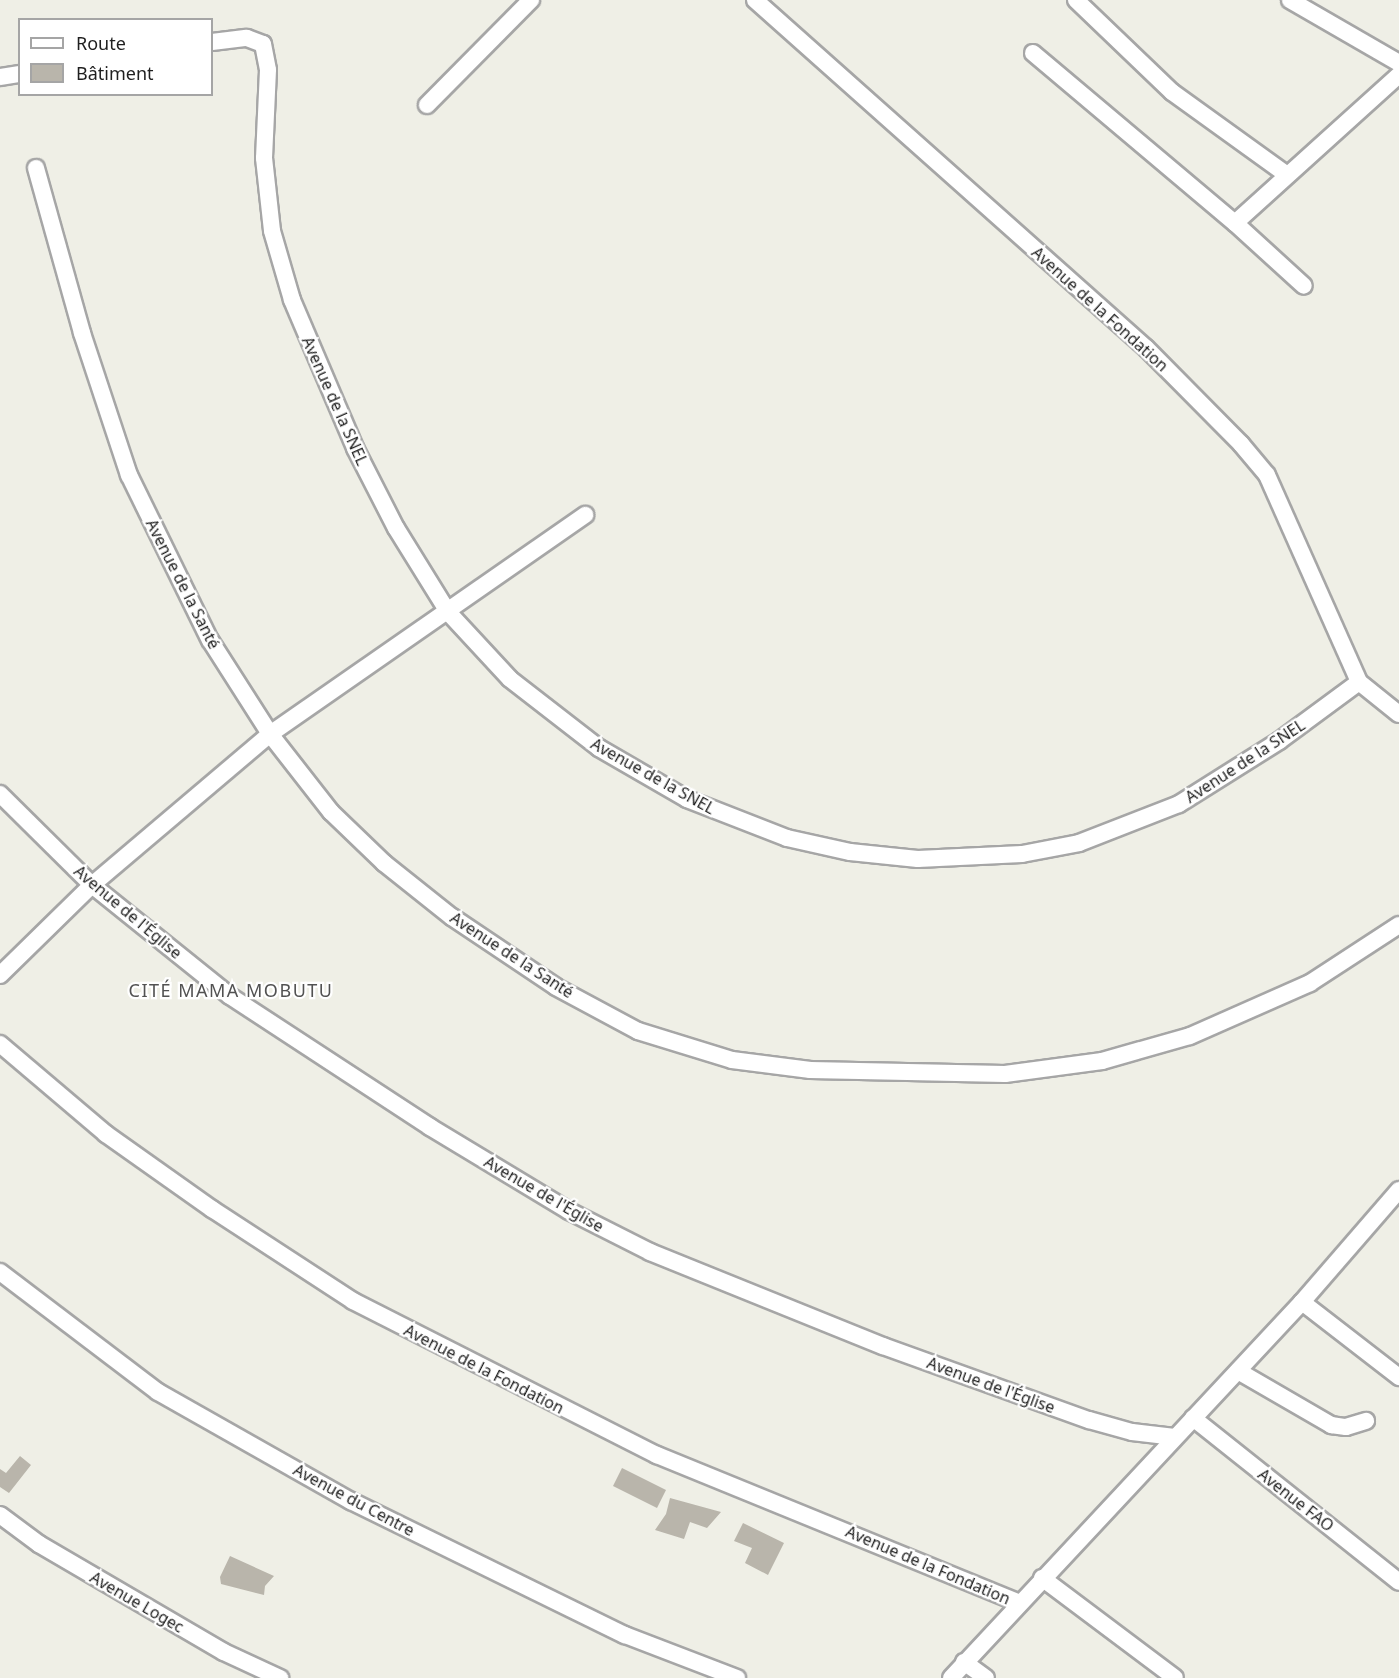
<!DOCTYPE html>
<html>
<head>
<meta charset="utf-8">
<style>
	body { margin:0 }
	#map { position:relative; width:1399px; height:1678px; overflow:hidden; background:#efefe6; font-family:"Noto Sans",sans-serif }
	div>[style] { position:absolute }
	.building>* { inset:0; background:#b9b5ab }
	.roads { filter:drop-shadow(2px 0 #a6a6a6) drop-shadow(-2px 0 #a6a6a6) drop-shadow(0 2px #a6a6a6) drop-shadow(0 -2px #a6a6a6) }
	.minor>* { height:16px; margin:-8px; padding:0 8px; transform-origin:8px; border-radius:8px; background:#fff }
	span { translate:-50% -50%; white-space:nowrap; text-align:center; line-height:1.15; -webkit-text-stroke:4.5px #fff; paint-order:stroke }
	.street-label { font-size:16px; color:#1f1f1f }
	.neighbourhood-label { font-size:18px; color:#525252; letter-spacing:1.5px }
	.legend { position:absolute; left:18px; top:18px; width:195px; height:78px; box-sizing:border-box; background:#fff; border:2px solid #a5a5a5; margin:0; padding:8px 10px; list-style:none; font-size:18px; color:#1f1f1f }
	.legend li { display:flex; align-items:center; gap:12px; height:30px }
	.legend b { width:30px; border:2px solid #a5a5a5 }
</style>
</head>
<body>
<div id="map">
	<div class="building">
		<div style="clip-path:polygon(20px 1456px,31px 1465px,9px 1493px,0 1487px,0 1469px,6px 1473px)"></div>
		<div style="clip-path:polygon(622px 1468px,666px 1490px,657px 1508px,613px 1486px)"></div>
		<div style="clip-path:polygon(670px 1498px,721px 1512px,707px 1528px,690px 1522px,684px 1539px,655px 1530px,666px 1514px)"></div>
		<div style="clip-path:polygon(743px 1523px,784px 1543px,768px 1575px,745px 1563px,752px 1548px,734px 1541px)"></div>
		<div style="clip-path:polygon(230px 1556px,274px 1576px,265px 1586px,264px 1595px,221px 1584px,220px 1577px)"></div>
	</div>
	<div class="roads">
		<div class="minor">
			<div style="left:755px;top:0;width:523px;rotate:41.67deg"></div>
			<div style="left:1146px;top:348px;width:135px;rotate:45.3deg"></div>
			<div style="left:1241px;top:444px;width:40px;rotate:50deg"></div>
			<div style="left:1267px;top:475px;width:227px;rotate:66deg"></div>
			<div style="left:1076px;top:0;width:133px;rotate:43.8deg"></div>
			<div style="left:1172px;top:92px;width:142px;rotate:35.8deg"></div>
			<div style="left:1290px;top:0;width:126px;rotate:30deg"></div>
			<div style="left:212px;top:42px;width:35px;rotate:-7deg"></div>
			<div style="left:247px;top:38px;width:17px;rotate:21deg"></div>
			<div style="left:263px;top:44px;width:26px;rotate:79deg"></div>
			<div style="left:268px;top:70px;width:88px;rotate:92.6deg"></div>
			<div style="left:264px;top:158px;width:73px;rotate:83.7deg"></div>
			<div style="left:272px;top:231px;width:72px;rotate:73.8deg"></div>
			<div style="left:292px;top:300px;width:161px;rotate:66.9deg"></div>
			<div style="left:355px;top:448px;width:90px;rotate:62.9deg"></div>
			<div style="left:396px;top:528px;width:99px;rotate:58.2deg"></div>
			<div style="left:448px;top:612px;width:91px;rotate:47.2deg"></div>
			<div style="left:510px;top:679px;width:113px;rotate:37.8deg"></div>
			<div style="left:599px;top:748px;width:102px;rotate:30.1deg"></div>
			<div style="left:687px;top:799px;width:107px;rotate:21.3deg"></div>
			<div style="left:787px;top:838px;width:65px;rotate:12.5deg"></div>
			<div style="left:850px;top:852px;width:68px;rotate:5.9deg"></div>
			<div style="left:918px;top:859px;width:104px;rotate:-2.8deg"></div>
			<div style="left:1022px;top:854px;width:58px;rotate:-10.9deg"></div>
			<div style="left:1079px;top:843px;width:107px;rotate:-21.3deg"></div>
			<div style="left:1179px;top:804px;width:118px;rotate:-32.2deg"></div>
			<div style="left:1279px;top:741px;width:99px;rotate:-36.4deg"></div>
			<div style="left:1359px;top:682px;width:51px;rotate:38.7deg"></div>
			<div style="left:1033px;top:53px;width:264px;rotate:40.1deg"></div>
			<div style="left:1235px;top:223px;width:93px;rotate:42.4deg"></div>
			<div style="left:0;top:77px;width:20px;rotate:-9deg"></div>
			<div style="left:427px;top:105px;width:148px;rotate:-45.3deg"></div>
			<div style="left:36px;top:168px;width:171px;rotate:74.4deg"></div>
			<div style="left:82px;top:333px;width:150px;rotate:71.7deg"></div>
			<div style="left:129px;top:475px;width:184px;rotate:63.9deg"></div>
			<div style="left:210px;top:640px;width:112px;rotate:57.4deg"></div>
			<div style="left:270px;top:734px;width:99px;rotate:52deg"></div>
			<div style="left:331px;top:812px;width:74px;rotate:43.9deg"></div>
			<div style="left:384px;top:863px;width:87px;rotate:38.5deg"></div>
			<div style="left:452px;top:917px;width:125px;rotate:33.9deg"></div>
			<div style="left:556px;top:987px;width:93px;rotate:28.2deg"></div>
			<div style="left:638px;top:1031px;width:98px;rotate:17.1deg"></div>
			<div style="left:732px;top:1060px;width:79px;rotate:7.3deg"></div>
			<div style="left:810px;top:1070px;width:195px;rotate:1.2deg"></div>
			<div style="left:1005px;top:1074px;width:98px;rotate:-7.6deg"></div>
			<div style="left:1102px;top:1061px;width:91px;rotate:-15.9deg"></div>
			<div style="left:1190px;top:1036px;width:131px;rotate:-23.8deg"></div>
			<div style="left:1310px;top:983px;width:106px;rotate:-33.1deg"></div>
			<div style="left:1235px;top:223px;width:221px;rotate:-42.1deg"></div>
			<div style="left:0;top:794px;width:129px;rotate:44.7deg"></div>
			<div style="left:92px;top:885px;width:177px;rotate:38.8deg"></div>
			<div style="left:230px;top:996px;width:239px;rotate:33.2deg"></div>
			<div style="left:430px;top:1127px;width:162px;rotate:31.1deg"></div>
			<div style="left:569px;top:1211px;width:91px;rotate:26.8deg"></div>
			<div style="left:650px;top:1252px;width:251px;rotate:22deg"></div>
			<div style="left:883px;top:1346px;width:219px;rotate:19.8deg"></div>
			<div style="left:1089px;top:1420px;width:45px;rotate:15.6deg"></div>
			<div style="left:1132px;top:1432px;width:43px;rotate:6.6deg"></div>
			<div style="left:0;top:975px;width:129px;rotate:-44.4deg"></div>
			<div style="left:92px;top:885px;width:233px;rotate:-40.3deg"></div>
			<div style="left:270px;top:734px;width:384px;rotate:-34.8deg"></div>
			<div style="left:0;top:1044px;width:139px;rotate:40.3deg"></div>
			<div style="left:106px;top:1134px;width:130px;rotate:35.3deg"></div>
			<div style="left:212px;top:1209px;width:168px;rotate:33.1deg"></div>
			<div style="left:353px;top:1301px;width:341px;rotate:26.9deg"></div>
			<div style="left:657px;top:1455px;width:391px;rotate:22.2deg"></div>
			<div style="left:0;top:1272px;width:198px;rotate:37.2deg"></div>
			<div style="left:158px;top:1392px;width:222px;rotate:29.5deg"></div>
			<div style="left:351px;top:1501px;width:305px;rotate:26.1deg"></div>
			<div style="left:625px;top:1635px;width:120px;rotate:21deg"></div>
			<div style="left:1302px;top:1302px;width:123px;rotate:37.7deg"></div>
			<div style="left:1238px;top:1371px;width:108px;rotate:30.1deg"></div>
			<div style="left:1331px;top:1425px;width:15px;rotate:8deg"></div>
			<div style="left:1346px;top:1427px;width:21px;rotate:-17deg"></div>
			<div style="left:1193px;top:1418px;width:263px;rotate:38.5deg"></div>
			<div style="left:0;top:1515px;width:49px;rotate:36.6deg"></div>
			<div style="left:39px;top:1544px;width:214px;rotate:30.3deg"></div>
			<div style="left:224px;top:1652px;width:62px;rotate:24.9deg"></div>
			<div style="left:1042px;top:1578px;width:166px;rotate:36.9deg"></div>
			<div style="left:964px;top:1662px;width:27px;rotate:36deg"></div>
			<div style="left:951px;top:1678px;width:514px;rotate:-46.97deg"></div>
			<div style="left:1302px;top:1302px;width:148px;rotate:-49.1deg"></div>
		</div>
	</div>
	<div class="street-label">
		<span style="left:1100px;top:309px;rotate:42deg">Avenue de la Fondation</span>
		<span style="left:335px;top:401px;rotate:66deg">Avenue de la SNEL</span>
		<span style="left:183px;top:584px;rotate:63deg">Avenue de la Santé</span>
		<span style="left:1245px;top:761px;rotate:-33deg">Avenue de la SNEL</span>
		<span style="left:653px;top:776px;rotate:29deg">Avenue de la SNEL</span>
		<span style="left:128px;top:912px;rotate:40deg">Avenue de l'Église</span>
		<span style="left:512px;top:955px;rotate:33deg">Avenue de la Santé</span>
		<span style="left:544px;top:1194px;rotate:30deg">Avenue de l'Église</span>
		<span style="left:484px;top:1369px;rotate:27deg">Avenue de la Fondation</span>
		<span style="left:991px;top:1385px;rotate:20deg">Avenue de l'Église</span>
		<span style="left:354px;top:1500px;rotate:28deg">Avenue du Centre</span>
		<span style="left:1296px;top:1500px;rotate:38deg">Avenue FAO</span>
		<span style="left:928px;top:1565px;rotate:23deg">Avenue de la Fondation</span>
		<span style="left:137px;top:1602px;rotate:30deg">Avenue Logec</span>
	</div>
	<div class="neighbourhood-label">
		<span style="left:231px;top:990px">CITÉ MAMA MOBUTU</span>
	</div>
	<ul class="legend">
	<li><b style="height:8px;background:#fff"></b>Route</li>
	<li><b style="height:16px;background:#b9b5ab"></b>Bâtiment</li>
	</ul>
</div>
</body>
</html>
